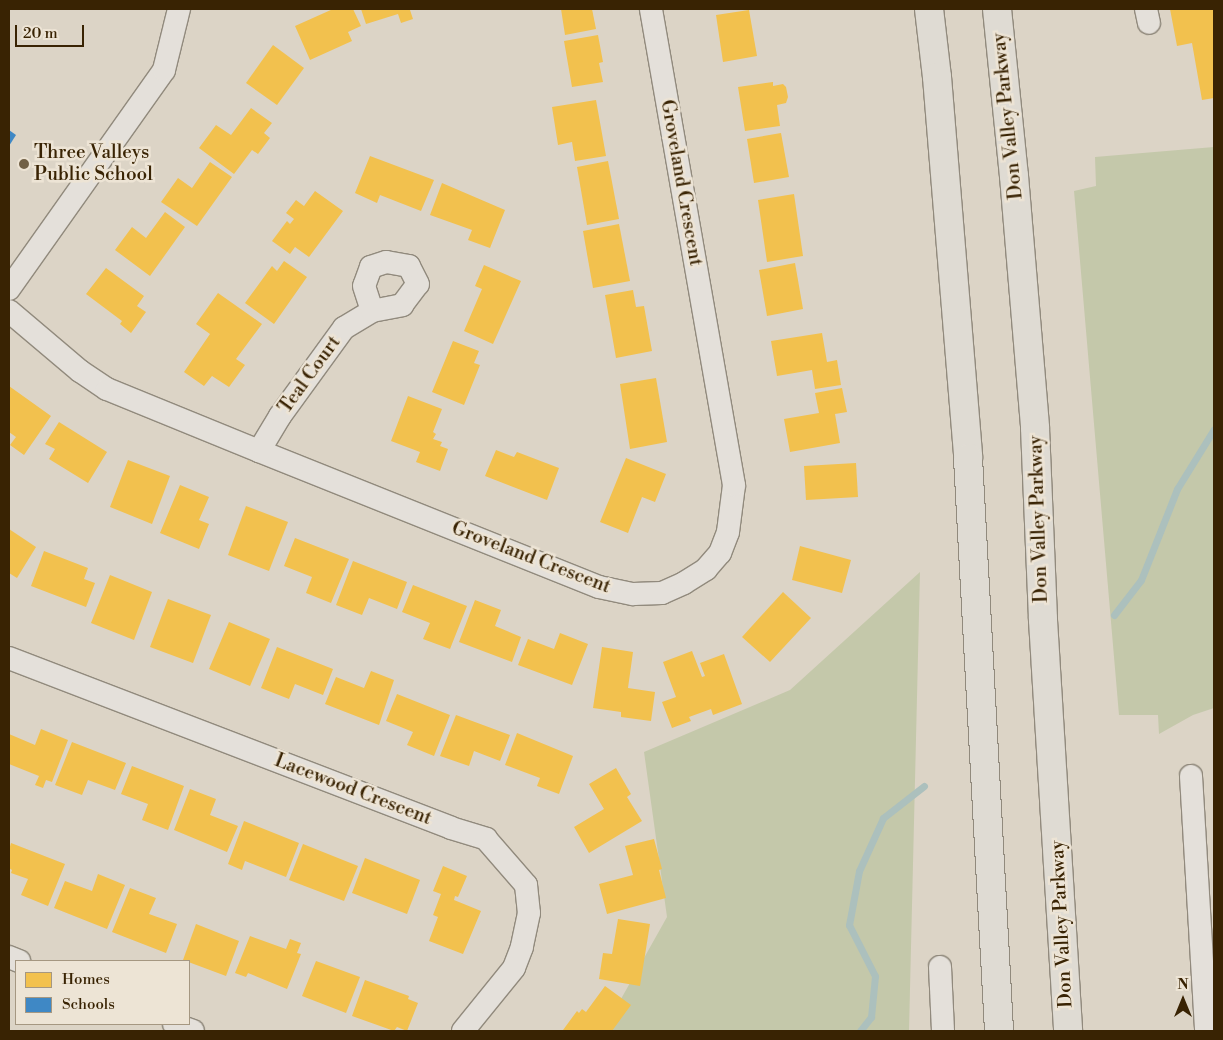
<!DOCTYPE html>
<html>
<head>
<meta charset="utf-8">
<style>
	body { margin:0 }
	#map { position:relative; width:1223px; height:1040px; overflow:hidden; background:#dcd4c6; font-family:"Libre Bodoni",serif }
	div>[style] { position:absolute }
	.green>* { inset:0; background:#c4c8aa }
	.homes>* { inset:0; background:#f2c14e }
	.schools>* { inset:0; background:#3f88c5 }
	.stream>* { height:7px; margin:-3.5px; padding:0 3.5px; transform-origin:3.5px; border-radius:3.5px; background:#acc0bd }
	.roads { filter:drop-shadow(1px 0 #918a7d) drop-shadow(-1px 0 #918a7d) drop-shadow(0 1px #918a7d) drop-shadow(0 -1px #918a7d) }
	.minor>* { height:22px; margin:-11px; padding:0 11px; transform-origin:11px; border-radius:11px; background:#e4e0da }
	.highway>* { height:28px; margin:-14px; padding:0 14px; transform-origin:14px; border-radius:14px; background:#dfdbd3 }
	.dots>* { width:14px; height:14px; translate:-50% -50%; box-sizing:border-box; border:2px solid #ede4d5; border-radius:50% }
	span { translate:-50% -50%; white-space:nowrap; text-align:center; line-height:1.15; -webkit-text-stroke:5px #ede4d5; paint-order:stroke }
	.street-label { font-size:19px; color:#392303 }
	.poi-label { font-size:19px; color:#392303 }
	.left { translate:0 -50%; text-align:left }
	.frame { position:absolute; inset:0; border:10px solid #392303; pointer-events:none }
	.legend { position:absolute; left:15px; top:960px; width:175px; height:65px; box-sizing:border-box; background:#ede4d5; border:1px solid #a59781; margin:0; padding:6px 9px; list-style:none; font-size:15px; color:#392303 }
	.legend li { display:flex; align-items:center; gap:10px; height:25px }
	.legend b { width:25px; border:1px solid #a59781 }
	.north { position:absolute; left:1158px; top:975px; width:50px; height:50px; -webkit-text-stroke:4px #ede4d5; paint-order:stroke; rotate:0deg; font-size:14px; font-weight:700; line-height:20px; text-align:center; color:#392303 }
	.north::after { content:''; display:block; margin:auto; width:18px; height:22px; background:#392303; clip-path:polygon(50% 0,100% 100%,50% 72%,0 100%) }
	.scale { position:absolute; left:15px; top:25px; width:69px; height:22px; box-sizing:border-box; border:2px solid #392303; border-top:0; padding-left:6px; font-size:15px; line-height:18px; white-space:nowrap; color:#392303; -webkit-text-stroke:4px #ede4d5; paint-order:stroke }
</style>
</head>
<body>
<div id="map">
	<div class="green">
		<div style="clip-path:polygon(1214px 147px,1214px 708px,1193px 715px,1159px 734px,1158px 715px,1119px 715px,1074px 191px,1096px 186px,1095px 157px)"></div>
		<div style="clip-path:polygon(920px 572px,909px 1031px,603px 1031px,667px 917px,644px 752px,790px 690px)"></div>
	</div>
	<div class="homes">
		<div style="clip-path:polygon(333px 9px,353px 9px,361px 26px,348px 32px,352px 41px,310px 60px,295px 26px)"></div>
		<div style="clip-path:polygon(361px 9px,414px 9px,410px 10px,413px 19px,401px 23px,398px 14px,366px 24px)"></div>
		<div style="clip-path:polygon(561px 9px,592px 9px,596px 29px,565px 35px)"></div>
		<div style="clip-path:polygon(1170px 9px,1214px 9px,1214px 98px,1202px 100px,1192px 43px,1177px 46px)"></div>
		<div style="clip-path:polygon(749px 10px,757px 56px,723px 62px,716px 15px)"></div>
		<div style="clip-path:polygon(598px 35px,603px 62px,599px 63px,603px 82px,572px 87px,564px 41px)"></div>
		<div style="clip-path:polygon(273px 45px,304px 68px,277px 105px,246px 83px)"></div>
		<div style="clip-path:polygon(773px 82px,773px 86px,783px 84px,786px 87px,788px 97px,786px 103px,777px 105px,780px 126px,745px 131px,738px 87px)"></div>
		<div style="clip-path:polygon(596px 100px,606px 156px,575px 161px,572px 142px,558px 145px,552px 107px)"></div>
		<div style="clip-path:polygon(251px 108px,272px 123px,264px 133px,270px 138px,258px 154px,252px 150px,234px 174px,199px 148px,216px 125px,231px 135px)"></div>
		<div style="clip-path:polygon(781px 133px,789px 177px,754px 183px,747px 139px)"></div>
		<div style="clip-path:polygon(370px 156px,434px 180px,421px 211px,380px 195px,377px 203px,355px 193px)"></div>
		<div style="clip-path:polygon(608px 161px,619px 219px,587px 225px,577px 167px)"></div>
		<div style="clip-path:polygon(210px 162px,232px 177px,197px 226px,161px 202px,178px 178px,192px 188px)"></div>
		<div style="clip-path:polygon(442px 183px,505px 210px,490px 248px,468px 240px,472px 230px,430px 215px)"></div>
		<div style="clip-path:polygon(315px 191px,343px 211px,309px 257px,295px 247px,290px 254px,272px 241px,287px 221px,290px 224px,294px 219px,286px 213px,296px 200px,304px 206px)"></div>
		<div style="clip-path:polygon(794px 194px,803px 256px,767px 262px,758px 200px)"></div>
		<div style="clip-path:polygon(165px 212px,185px 227px,150px 276px,115px 250px,132px 227px,146px 238px)"></div>
		<div style="clip-path:polygon(619px 224px,630px 281px,593px 288px,583px 231px)"></div>
		<div style="clip-path:polygon(284px 261px,307px 277px,274px 324px,245px 303px,272px 266px,277px 271px)"></div>
		<div style="clip-path:polygon(795px 263px,803px 309px,767px 316px,759px 270px)"></div>
		<div style="clip-path:polygon(484px 265px,521px 281px,493px 344px,464px 331px,482px 289px,475px 286px)"></div>
		<div style="clip-path:polygon(106px 268px,144px 296px,137px 306px,146px 312px,131px 333px,120px 324px,122px 321px,86px 294px)"></div>
		<div style="clip-path:polygon(633px 290px,636px 307px,644px 306px,652px 351px,616px 358px,605px 295px)"></div>
		<div style="clip-path:polygon(218px 293px,262px 324px,236px 359px,245px 365px,229px 387px,212px 376px,204px 386px,184px 372px,210px 334px,196px 324px)"></div>
		<div style="clip-path:polygon(822px 333px,827px 362px,837px 360px,841px 385px,815px 389px,812px 370px,777px 376px,771px 341px)"></div>
		<div style="clip-path:polygon(453px 341px,479px 351px,474px 363px,480px 365px,464px 405px,432px 392px)"></div>
		<div style="clip-path:polygon(656px 378px,667px 442px,630px 449px,620px 384px)"></div>
		<div style="clip-path:polygon(9px 386px,51px 416px,24px 455px,10px 445px,16px 437px,9px 432px)"></div>
		<div style="clip-path:polygon(842px 388px,847px 412px,835px 414px,840px 443px,790px 452px,784px 419px,819px 413px,815px 393px)"></div>
		<div style="clip-path:polygon(408px 396px,442px 409px,433px 432px,436px 434px,433px 439px,442px 442px,440px 446px,448px 449px,440px 471px,416px 462px,420px 452px,391px 441px)"></div>
		<div style="clip-path:polygon(59px 422px,107px 452px,88px 483px,49px 459px,55px 449px,45px 444px)"></div>
		<div style="clip-path:polygon(496px 450px,514px 457px,517px 452px,559px 468px,547px 500px,485px 476px)"></div>
		<div style="clip-path:polygon(626px 458px,666px 474px,655px 502px,642px 497px,628px 533px,600px 522px)"></div>
		<div style="clip-path:polygon(128px 460px,170px 476px,152px 524px,110px 507px)"></div>
		<div style="clip-path:polygon(856px 463px,858px 497px,806px 500px,804px 466px)"></div>
		<div style="clip-path:polygon(180px 485px,209px 497px,199px 520px,209px 524px,199px 549px,160px 533px)"></div>
		<div style="clip-path:polygon(246px 506px,288px 522px,269px 571px,228px 555px)"></div>
		<div style="clip-path:polygon(9px 529px,36px 547px,17px 578px,9px 573px)"></div>
		<div style="clip-path:polygon(295px 538px,349px 559px,331px 603px,306px 593px,312px 577px,284px 566px)"></div>
		<div style="clip-path:polygon(800px 546px,851px 560px,842px 593px,792px 580px)"></div>
		<div style="clip-path:polygon(44px 551px,88px 568px,84px 579px,95px 583px,86px 607px,31px 586px)"></div>
		<div style="clip-path:polygon(353px 561px,407px 582px,397px 609px,369px 598px,362px 615px,336px 605px)"></div>
		<div style="clip-path:polygon(110px 575px,152px 592px,134px 640px,91px 623px)"></div>
		<div style="clip-path:polygon(413px 585px,467px 606px,450px 649px,423px 639px,430px 623px,402px 612px)"></div>
		<div style="clip-path:polygon(783px 592px,811px 618px,770px 662px,742px 637px)"></div>
		<div style="clip-path:polygon(168px 599px,211px 615px,193px 663px,150px 647px)"></div>
		<div style="clip-path:polygon(475px 600px,501px 610px,495px 626px,521px 637px,512px 662px,459px 642px)"></div>
		<div style="clip-path:polygon(229px 622px,270px 639px,250px 686px,209px 669px)"></div>
		<div style="clip-path:polygon(560px 633px,588px 644px,572px 685px,518px 665px,528px 639px,554px 649px)"></div>
		<div style="clip-path:polygon(277px 647px,333px 669px,323px 695px,295px 684px,289px 699px,261px 688px)"></div>
		<div style="clip-path:polygon(602px 647px,633px 652px,628px 688px,655px 692px,651px 721px,621px 717px,621px 712px,593px 708px)"></div>
		<div style="clip-path:polygon(692px 651px,702px 677px,705px 676px,700px 663px,724px 654px,742px 704px,713px 715px,711px 709px,689px 717px,691px 721px,672px 728px,662px 702px,676px 697px,663px 662px)"></div>
		<div style="clip-path:polygon(371px 671px,394px 680px,379px 725px,325px 704px,336px 677px,364px 688px)"></div>
		<div style="clip-path:polygon(397px 694px,450px 715px,434px 756px,407px 745px,413px 732px,386px 721px)"></div>
		<div style="clip-path:polygon(456px 715px,510px 735px,500px 761px,474px 751px,469px 766px,440px 756px)"></div>
		<div style="clip-path:polygon(41px 729px,68px 740px,52px 782px,46px 780px,43px 788px,35px 785px,39px 776px,9px 764px,9px 734px,35px 745px)"></div>
		<div style="clip-path:polygon(517px 733px,573px 756px,559px 794px,537px 786px,540px 778px,505px 765px)"></div>
		<div style="clip-path:polygon(72px 742px,126px 763px,115px 790px,88px 780px,82px 795px,55px 785px)"></div>
		<div style="clip-path:polygon(132px 766px,184px 786px,168px 830px,142px 820px,148px 804px,121px 794px)"></div>
		<div style="clip-path:polygon(616px 768px,631px 794px,627px 797px,642px 821px,589px 853px,574px 827px,604px 809px,589px 784px)"></div>
		<div style="clip-path:polygon(190px 789px,216px 799px,210px 815px,238px 826px,227px 852px,174px 830px)"></div>
		<div style="clip-path:polygon(244px 821px,299px 843px,286px 877px,245px 861px,242px 870px,228px 864px)"></div>
		<div style="clip-path:polygon(654px 839px,662px 869px,659px 870px,666px 898px,607px 914px,599px 884px,633px 875px,625px 846px)"></div>
		<div style="clip-path:polygon(11px 843px,65px 864px,48px 906px,21px 895px,28px 879px,11px 873px,12px 870px,9px 868px,9px 850px)"></div>
		<div style="clip-path:polygon(303px 844px,358px 866px,344px 901px,289px 880px)"></div>
		<div style="clip-path:polygon(365px 858px,420px 880px,407px 914px,352px 893px)"></div>
		<div style="clip-path:polygon(443px 866px,467px 876px,458px 897px,455px 896px,454px 900px,481px 911px,463px 954px,429px 941px,438px 917px,433px 915px,441px 894px,433px 891px)"></div>
		<div style="clip-path:polygon(98px 874px,125px 885px,107px 929px,54px 908px,65px 881px,92px 891px)"></div>
		<div style="clip-path:polygon(130px 888px,156px 898px,149px 914px,177px 924px,166px 953px,112px 932px)"></div>
		<div style="clip-path:polygon(618px 919px,650px 924px,640px 986px,599px 979px,603px 953px,612px 954px)"></div>
		<div style="clip-path:polygon(196px 924px,239px 941px,226px 976px,183px 960px)"></div>
		<div style="clip-path:polygon(250px 936px,286px 949px,290px 939px,301px 943px,297px 953px,301px 954px,287px 989px,248px 973px,246px 977px,235px 973px)"></div>
		<div style="clip-path:polygon(316px 961px,360px 977px,346px 1013px,302px 996px)"></div>
		<div style="clip-path:polygon(365px 980px,409px 996px,408px 999px,418px 1003px,407px 1031px,397px 1027px,394px 1031px,352px 1016px)"></div>
		<div style="clip-path:polygon(605px 986px,631px 1005px,612px 1031px,563px 1030px,577px 1011px,579px 1013px,582px 1009px,586px 1012px)"></div>
	</div>
	<div class="schools">
		<div style="clip-path:polygon(9px 130px,16px 135px,9px 146px)"></div>
	</div>
	<div class="stream">
		<div style="left:1114px;top:615px;width:44px;rotate:-52.4deg"></div>
		<div style="left:1141px;top:580px;width:98px;rotate:-68.4deg"></div>
		<div style="left:1177px;top:489px;width:70px;rotate:-58.3deg"></div>
		<div style="left:860px;top:1031px;width:18px;rotate:-52deg"></div>
		<div style="left:871px;top:1017px;width:41px;rotate:-84.4deg"></div>
		<div style="left:875px;top:976px;width:57px;rotate:-117deg"></div>
		<div style="left:849px;top:925px;width:55px;rotate:-79.5deg"></div>
		<div style="left:859px;top:871px;width:58px;rotate:-65.6deg"></div>
		<div style="left:883px;top:818px;width:52px;rotate:-38deg"></div>
	</div>
	<div class="roads">
		<div class="minor">
			<div style="left:1146px;top:9px;width:14px;rotate:78deg"></div>
			<div style="left:9px;top:289px;width:268px;rotate:-54.7deg"></div>
			<div style="left:164px;top:70px;width:63px;rotate:-76.2deg"></div>
			<div style="left:9px;top:311px;width:93px;rotate:40.2deg"></div>
			<div style="left:80px;top:371px;width:32px;rotate:34deg"></div>
			<div style="left:107px;top:389px;width:164px;rotate:22.2deg"></div>
			<div style="left:259px;top:451px;width:366px;rotate:21.8deg"></div>
			<div style="left:599px;top:587px;width:35px;rotate:12deg"></div>
			<div style="left:633px;top:594px;width:29px;rotate:-2deg"></div>
			<div style="left:662px;top:593px;width:24px;rotate:-24deg"></div>
			<div style="left:684px;top:583px;width:26px;rotate:-32deg"></div>
			<div style="left:706px;top:569px;width:21px;rotate:-49deg"></div>
			<div style="left:720px;top:553px;width:22px;rotate:-69deg"></div>
			<div style="left:728px;top:532px;width:47px;rotate:-82.7deg"></div>
			<div style="left:734px;top:485px;width:483px;rotate:-99.9deg"></div>
			<div style="left:259px;top:451px;width:41px;rotate:-59deg"></div>
			<div style="left:280px;top:416px;width:109px;rotate:-54deg"></div>
			<div style="left:344px;top:328px;width:33px;rotate:-31deg"></div>
			<div style="left:372px;top:311px;width:31px;rotate:-11deg"></div>
			<div style="left:402px;top:305px;width:26px;rotate:-53deg"></div>
			<div style="left:418px;top:284px;width:20px;rotate:-117deg"></div>
			<div style="left:409px;top:266px;width:23px;rotate:-170deg"></div>
			<div style="left:386px;top:262px;width:16px;rotate:162deg"></div>
			<div style="left:371px;top:267px;width:20px;rotate:110deg"></div>
			<div style="left:364px;top:286px;width:26px;rotate:72deg"></div>
			<div style="left:9px;top:658px;width:474px;rotate:21deg"></div>
			<div style="left:451px;top:828px;width:37px;rotate:17deg"></div>
			<div style="left:486px;top:839px;width:61px;rotate:49deg"></div>
			<div style="left:526px;top:885px;width:28px;rotate:84deg"></div>
			<div style="left:529px;top:913px;width:35px;rotate:102deg"></div>
			<div style="left:522px;top:947px;width:22px;rotate:111deg"></div>
			<div style="left:514px;top:968px;width:81px;rotate:129deg"></div>
			<div style="left:1191px;top:776px;width:255px;rotate:86.6deg"></div>
			<div style="left:9px;top:957px;width:11px;rotate:22deg"></div>
			<div style="left:940px;top:967px;width:64px;rotate:87.3deg"></div>
			<div style="left:174px;top:1024px;width:20px;rotate:20deg"></div>
		</div>
		<div class="highway">
			<div style="left:929px;top:9px;width:68px;rotate:83.3deg"></div>
			<div style="left:937px;top:77px;width:382px;rotate:85.3deg"></div>
			<div style="left:968px;top:458px;width:574px;rotate:86.9deg"></div>
			<div style="left:997px;top:9px;width:168px;rotate:84.2deg"></div>
			<div style="left:1014px;top:176px;width:253px;rotate:85.2deg"></div>
			<div style="left:1035px;top:428px;width:192px;rotate:87.6deg"></div>
			<div style="left:1043px;top:620px;width:412px;rotate:86.5deg"></div>
		</div>
	</div>
	<div class="dots">
		<div style="left:24px;top:164px;background:#726147"></div>
	</div>
	<div class="street-label">
		<span style="left:1008px;top:116px;rotate:-96deg">Don Valley Parkway</span>
		<span style="left:681px;top:183px;rotate:80deg">Groveland Crescent</span>
		<span style="left:310px;top:375px;rotate:-54deg">Teal Court</span>
		<span style="left:1039px;top:519px;rotate:-92deg">Don Valley Parkway</span>
		<span style="left:531px;top:558px;rotate:21deg">Groveland Crescent</span>
		<span style="left:353px;top:790px;rotate:21deg">Lacewood Crescent</span>
		<span style="left:1062px;top:924px;rotate:-93deg">Don Valley Parkway</span>
	</div>
	<div class="poi-label">
		<span class="left" style="left:34px;top:164px">Three Valleys<br>Public School</span>
	</div>
	<div class="frame"></div>
	<ul class="legend">
	<li><b style="height:14px;background:#f2c14e"></b>Homes</li>
	<li><b style="height:14px;background:#3f88c5"></b>Schools</li>
	</ul>
	<div class="north">N</div>
	<div class="scale">20 m</div>
</div>
</body>
</html>
